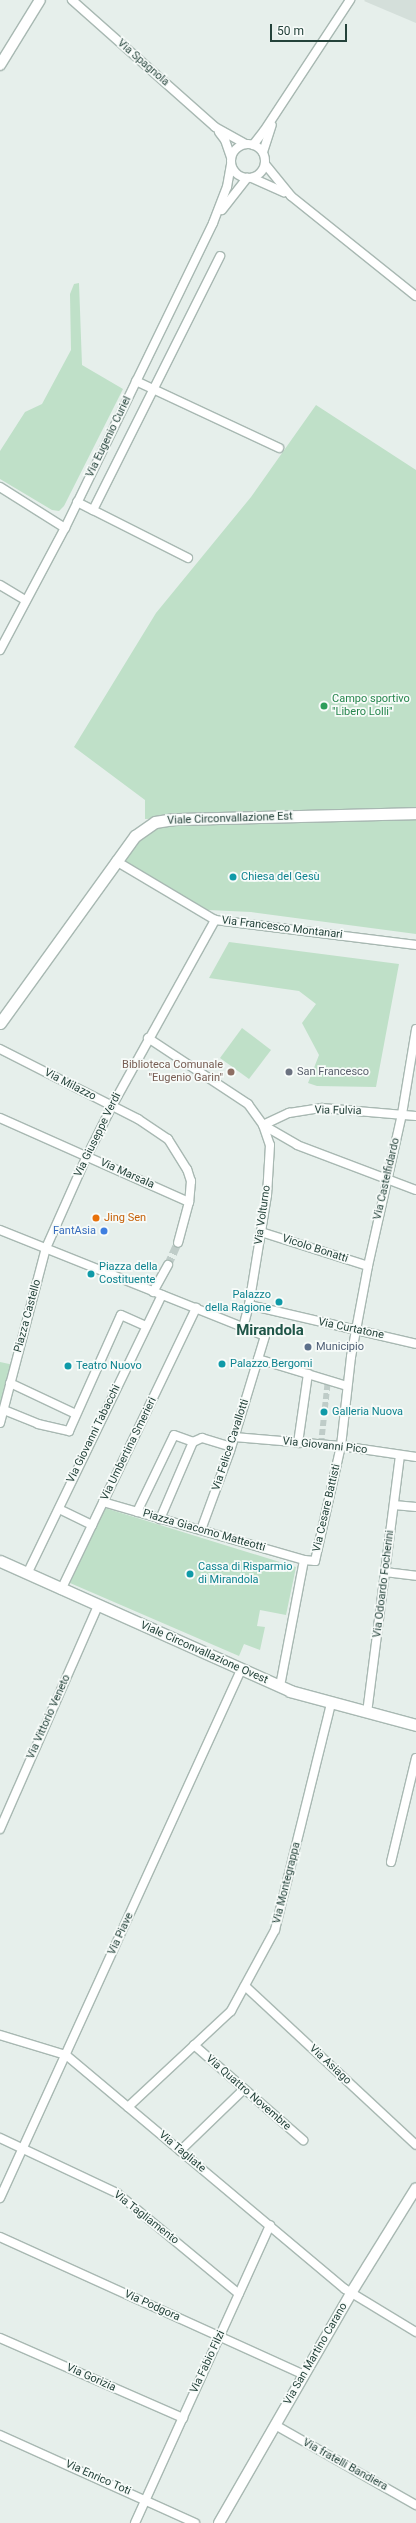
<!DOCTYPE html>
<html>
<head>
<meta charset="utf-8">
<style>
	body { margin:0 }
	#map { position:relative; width:416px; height:2523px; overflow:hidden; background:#e6efeb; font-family:Roboto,sans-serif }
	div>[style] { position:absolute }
	.built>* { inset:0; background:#d4dfda }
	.green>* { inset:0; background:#bfe0c8 }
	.pedestrian-tunnel>* { height:6px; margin-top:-3px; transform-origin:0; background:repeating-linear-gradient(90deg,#bfccc8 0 6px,transparent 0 9px) }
	.minor-tunnel>* { height:8px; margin-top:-4px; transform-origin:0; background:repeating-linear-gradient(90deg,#bfccc8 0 8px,transparent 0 12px) }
	.roads { filter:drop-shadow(1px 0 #a8b8b2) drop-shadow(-1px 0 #a8b8b2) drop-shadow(0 1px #a8b8b2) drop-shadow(0 -1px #a8b8b2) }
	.minor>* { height:8px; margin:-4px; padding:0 4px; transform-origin:4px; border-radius:4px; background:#fff }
	.minor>.ring { margin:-4px; padding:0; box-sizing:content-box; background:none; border:8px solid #fff; border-radius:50% }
	.tertiary>* { height:10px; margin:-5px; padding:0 5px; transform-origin:5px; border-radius:5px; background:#fff }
	.secondary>* { height:11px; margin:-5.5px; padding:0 5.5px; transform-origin:5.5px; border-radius:5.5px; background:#fff }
	.dots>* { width:11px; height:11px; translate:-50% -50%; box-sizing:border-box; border:2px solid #f7fbf9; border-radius:50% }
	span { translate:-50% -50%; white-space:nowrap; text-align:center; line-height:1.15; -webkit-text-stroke:3.5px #f7fbf9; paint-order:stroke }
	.street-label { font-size:11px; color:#24423a }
	.leisure-label { font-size:11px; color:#27864d }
	.left { translate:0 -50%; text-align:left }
	.culture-label { font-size:11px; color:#0d838f }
	.right { translate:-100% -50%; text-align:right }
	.education-label { font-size:11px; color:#785e54 }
	.worship-label { font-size:11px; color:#5b616d }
	.food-label { font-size:11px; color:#c56008 }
	.shop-label { font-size:11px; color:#366cbe }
	.service-label { font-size:11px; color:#4e5e75 }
	.district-label { font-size:15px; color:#1f5548; font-weight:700 }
	.scale { position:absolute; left:270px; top:24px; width:77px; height:18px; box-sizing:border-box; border:2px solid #24423a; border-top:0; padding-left:5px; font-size:12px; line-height:14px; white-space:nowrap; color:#24423a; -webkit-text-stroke:3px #f7fbf9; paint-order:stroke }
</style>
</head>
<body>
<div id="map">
	<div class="built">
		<div style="clip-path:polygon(365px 0,416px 0,416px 23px,364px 1px)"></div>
	</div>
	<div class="green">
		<div style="clip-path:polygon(79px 283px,82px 365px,123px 389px,64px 506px,59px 511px,52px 510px,0 479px,0 451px,25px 412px,42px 404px,71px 350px,70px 294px,74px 284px)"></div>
		<div style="clip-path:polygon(316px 405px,416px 470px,416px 810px,145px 819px,145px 800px,74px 747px,156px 613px,251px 497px)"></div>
		<div style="clip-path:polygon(416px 813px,416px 934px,251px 912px,208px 910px,116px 861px,155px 822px)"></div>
		<div style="clip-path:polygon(229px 942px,399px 964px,376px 1087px,317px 1086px,308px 1083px,319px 1055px,302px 1023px,316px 1004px,299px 991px,209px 978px)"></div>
		<div style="clip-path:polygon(242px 1028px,271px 1050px,249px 1079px,220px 1058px)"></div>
		<div style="clip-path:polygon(0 1362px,14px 1365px,0 1419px)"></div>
		<div style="clip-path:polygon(105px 1508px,296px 1567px,286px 1615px,260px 1610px,257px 1626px,265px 1627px,260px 1650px,244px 1644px,239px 1656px,70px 1583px)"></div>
	</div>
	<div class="pedestrian-tunnel">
		<div style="left:321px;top:1444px;width:64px;rotate:-83.8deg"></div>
	</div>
	<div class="minor-tunnel">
		<div style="left:168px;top:1265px;width:24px;rotate:-66deg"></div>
	</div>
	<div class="roads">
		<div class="minor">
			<div style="left:72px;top:0;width:191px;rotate:41.6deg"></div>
			<div style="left:215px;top:127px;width:35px;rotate:29deg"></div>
			<div style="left:219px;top:132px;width:10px;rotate:53deg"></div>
			<div style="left:225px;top:140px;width:18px;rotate:71deg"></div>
			<div class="ring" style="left:231px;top:144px;width:26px;height:26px"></div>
			<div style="left:253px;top:145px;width:18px;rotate:-52deg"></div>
			<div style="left:264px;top:131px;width:157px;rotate:-56.7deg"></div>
			<div style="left:263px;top:152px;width:28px;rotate:-72deg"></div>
			<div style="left:265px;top:164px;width:41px;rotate:50.9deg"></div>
			<div style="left:291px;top:196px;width:160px;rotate:38.7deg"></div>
			<div style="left:252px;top:178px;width:35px;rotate:24deg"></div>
			<div style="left:222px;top:210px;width:41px;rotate:-52deg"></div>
			<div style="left:136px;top:381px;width:158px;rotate:25.1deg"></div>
			<div style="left:0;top:487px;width:77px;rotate:32.2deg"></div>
			<div style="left:77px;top:502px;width:18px;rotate:27deg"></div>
			<div style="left:188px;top:558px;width:106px;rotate:-153.2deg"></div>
			<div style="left:93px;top:510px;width:284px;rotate:-63.4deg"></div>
			<div style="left:0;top:585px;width:29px;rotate:31deg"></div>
			<div style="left:0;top:650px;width:138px;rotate:-62deg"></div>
			<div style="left:65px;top:528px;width:339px;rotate:-64.1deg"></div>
			<div style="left:213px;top:223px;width:39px;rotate:-69deg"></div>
			<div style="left:227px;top:187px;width:22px;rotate:-80deg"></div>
			<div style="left:116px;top:861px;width:115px;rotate:30.8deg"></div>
			<div style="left:215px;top:920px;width:203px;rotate:7.1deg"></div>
			<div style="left:148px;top:1038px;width:120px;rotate:33.4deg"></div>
			<div style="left:248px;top:1104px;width:26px;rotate:54deg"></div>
			<div style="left:263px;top:1125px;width:21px;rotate:71deg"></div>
			<div style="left:270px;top:1145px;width:50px;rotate:93.4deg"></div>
			<div style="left:267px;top:1195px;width:111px;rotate:99.3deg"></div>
			<div style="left:249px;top:1305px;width:23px;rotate:105deg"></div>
			<div style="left:0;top:1049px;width:155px;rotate:26.9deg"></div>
			<div style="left:138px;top:1119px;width:36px;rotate:34deg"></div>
			<div style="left:168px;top:1139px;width:36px;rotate:58deg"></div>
			<div style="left:187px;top:1169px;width:13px;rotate:72deg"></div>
			<div style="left:191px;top:1181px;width:21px;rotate:95deg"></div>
			<div style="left:189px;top:1202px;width:42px;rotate:105deg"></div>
			<div style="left:0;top:1118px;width:207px;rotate:24deg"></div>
			<div style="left:263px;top:1125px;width:39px;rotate:30deg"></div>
			<div style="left:297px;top:1145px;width:127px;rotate:20.7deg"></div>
			<div style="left:263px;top:1125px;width:29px;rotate:-25deg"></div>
			<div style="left:289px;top:1113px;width:33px;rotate:-9deg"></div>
			<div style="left:322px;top:1108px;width:94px;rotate:4.9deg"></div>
			<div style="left:0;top:1230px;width:285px;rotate:21.8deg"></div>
			<div style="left:265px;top:1336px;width:120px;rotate:106.9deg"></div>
			<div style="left:230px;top:1451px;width:84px;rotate:110.2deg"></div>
			<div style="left:261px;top:1232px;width:112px;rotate:17.6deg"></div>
			<div style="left:153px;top:1292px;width:31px;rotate:-61deg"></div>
			<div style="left:249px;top:1305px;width:171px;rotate:13.1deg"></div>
			<div style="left:258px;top:1359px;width:93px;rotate:16.9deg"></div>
			<div style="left:10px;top:1383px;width:73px;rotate:25.2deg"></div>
			<div style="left:4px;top:1410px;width:37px;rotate:22deg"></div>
			<div style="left:38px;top:1424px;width:32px;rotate:13deg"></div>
			<div style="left:69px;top:1431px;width:127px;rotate:-65.9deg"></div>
			<div style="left:121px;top:1315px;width:27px;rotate:24deg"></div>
			<div style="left:0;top:1423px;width:181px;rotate:-75.3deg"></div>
			<div style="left:46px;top:1248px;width:101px;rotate:-66deg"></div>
			<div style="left:87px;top:1156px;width:56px;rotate:-63.4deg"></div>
			<div style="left:112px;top:1106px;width:213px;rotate:-61deg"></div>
			<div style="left:234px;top:1437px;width:107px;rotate:4.8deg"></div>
			<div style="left:341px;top:1446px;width:76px;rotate:8.3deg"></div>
			<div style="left:193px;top:1442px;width:10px;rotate:-24deg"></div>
			<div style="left:202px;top:1438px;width:30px;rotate:17deg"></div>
			<div style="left:298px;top:1443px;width:70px;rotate:-81.8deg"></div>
			<div style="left:103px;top:1502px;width:209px;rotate:16.1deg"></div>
			<div style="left:304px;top:1560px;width:11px;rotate:5deg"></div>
			<div style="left:315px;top:1561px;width:118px;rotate:-77.3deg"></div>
			<div style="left:341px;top:1446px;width:90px;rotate:-83.6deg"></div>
			<div style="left:351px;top:1357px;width:93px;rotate:-79.4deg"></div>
			<div style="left:368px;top:1266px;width:156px;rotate:-77.4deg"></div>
			<div style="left:402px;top:1114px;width:86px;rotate:-80.6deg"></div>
			<div style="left:394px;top:1505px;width:22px;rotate:5deg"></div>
			<div style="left:59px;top:1509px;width:37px;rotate:26deg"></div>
			<div style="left:137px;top:1512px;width:85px;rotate:-64.3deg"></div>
			<div style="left:174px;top:1435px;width:20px;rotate:20deg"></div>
			<div style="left:193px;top:1442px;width:84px;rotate:113.2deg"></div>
			<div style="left:385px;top:1572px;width:31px;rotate:7deg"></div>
			<div style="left:27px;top:1574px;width:310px;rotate:-64.2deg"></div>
			<div style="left:61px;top:1590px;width:313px;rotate:-64.4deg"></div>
			<div style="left:280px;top:1686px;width:128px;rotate:-79.2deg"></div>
			<div style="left:367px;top:1713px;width:260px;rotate:-82.7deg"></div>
			<div style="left:0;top:1829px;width:244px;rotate:-66.3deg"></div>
			<div style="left:391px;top:1862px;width:107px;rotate:-76.5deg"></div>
			<div style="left:245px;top:1986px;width:233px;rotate:42.9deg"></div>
			<div style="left:0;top:2035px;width:69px;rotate:16.9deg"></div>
			<div style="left:66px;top:2055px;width:364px;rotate:40deg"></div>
			<div style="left:345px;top:2289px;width:83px;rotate:31.2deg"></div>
			<div style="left:194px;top:2045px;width:145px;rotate:41.1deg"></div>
			<div style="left:128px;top:2107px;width:141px;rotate:-43deg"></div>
			<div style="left:231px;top:2011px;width:92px;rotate:-61.5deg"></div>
			<div style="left:275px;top:1930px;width:233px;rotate:-76.1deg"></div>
			<div style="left:0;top:2138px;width:129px;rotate:25.2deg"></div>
			<div style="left:117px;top:2193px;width:158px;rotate:39.6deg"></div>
			<div style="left:180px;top:2151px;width:89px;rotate:-44.1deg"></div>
			<div style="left:0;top:2198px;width:580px;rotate:-65.47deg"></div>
			<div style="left:0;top:2237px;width:334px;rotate:24.4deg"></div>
			<div style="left:0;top:2338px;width:200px;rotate:23.6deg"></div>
			<div style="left:275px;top:2425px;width:162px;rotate:29.6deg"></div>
			<div style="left:0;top:2435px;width:214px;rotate:24.3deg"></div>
			<div style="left:135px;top:2523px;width:327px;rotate:-65.6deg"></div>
		</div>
		<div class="tertiary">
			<div style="left:0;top:65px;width:76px;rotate:-58.4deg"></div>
			<div style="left:219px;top:2523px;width:265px;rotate:-60.1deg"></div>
			<div style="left:351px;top:2293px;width:123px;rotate:-58.2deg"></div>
		</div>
		<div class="secondary">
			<div style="left:0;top:1023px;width:231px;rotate:-54.2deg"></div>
			<div style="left:135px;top:836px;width:24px;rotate:-35deg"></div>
			<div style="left:155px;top:822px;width:19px;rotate:-9deg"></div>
			<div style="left:174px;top:819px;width:242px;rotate:-1.4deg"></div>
			<div style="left:0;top:1561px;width:318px;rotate:24.1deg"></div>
			<div style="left:290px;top:1691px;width:131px;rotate:15.1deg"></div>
		</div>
	</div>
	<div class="dots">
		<div style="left:324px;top:706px;background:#2e9e5b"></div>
		<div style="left:233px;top:877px;background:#0f9aa8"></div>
		<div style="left:231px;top:1072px;background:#8d6e63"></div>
		<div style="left:289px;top:1072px;background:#6b7280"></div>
		<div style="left:96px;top:1218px;background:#e8710a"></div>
		<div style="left:104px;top:1231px;background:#3f7fe0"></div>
		<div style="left:91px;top:1274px;background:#0f9aa8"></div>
		<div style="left:279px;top:1302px;background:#0f9aa8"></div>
		<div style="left:308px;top:1347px;background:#5c6f8a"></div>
		<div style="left:222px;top:1364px;background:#0f9aa8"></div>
		<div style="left:68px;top:1366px;background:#0f9aa8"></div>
		<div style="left:324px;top:1412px;background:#0f9aa8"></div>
		<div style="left:190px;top:1574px;background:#0f9aa8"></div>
	</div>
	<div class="street-label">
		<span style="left:143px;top:63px;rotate:41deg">Via Spagnola</span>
		<span style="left:109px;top:437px;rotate:-64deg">Via Eugenio Curiel</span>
		<span style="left:230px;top:819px;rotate:-2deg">Viale Circonvallazione Est</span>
		<span style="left:282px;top:928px;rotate:7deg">Via Francesco Montanari</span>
		<span style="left:70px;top:1085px;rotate:27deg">Via Milazzo</span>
		<span style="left:338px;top:1111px;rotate:1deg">Via Fulvia</span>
		<span style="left:98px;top:1135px;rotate:-64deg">Via Giuseppe Verdi</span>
		<span style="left:127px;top:1174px;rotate:24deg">Via Marsala</span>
		<span style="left:387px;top:1179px;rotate:-77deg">Via Castelfidardo</span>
		<span style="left:263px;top:1215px;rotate:-82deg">Via Volturno</span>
		<span style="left:315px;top:1249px;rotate:18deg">Vicolo Bonatti</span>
		<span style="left:28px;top:1316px;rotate:-75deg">Piazza Castello</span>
		<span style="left:351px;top:1329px;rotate:12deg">Via Curtatone</span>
		<span style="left:94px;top:1434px;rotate:-64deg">Via Giovanni Tabacchi</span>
		<span style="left:231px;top:1445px;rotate:-72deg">Via Felice Cavallotti</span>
		<span style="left:325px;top:1446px;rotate:6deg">Via Giovanni Pico</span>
		<span style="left:129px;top:1449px;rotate:-64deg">Via Umbertina Smerieri</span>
		<span style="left:327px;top:1508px;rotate:-77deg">Via Cesare Battisti</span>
		<span style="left:204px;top:1531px;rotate:16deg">Piazza Giacomo Matteotti</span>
		<span style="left:384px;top:1584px;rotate:-83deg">Via Odoardo Focherini</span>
		<span style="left:204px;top:1653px;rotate:24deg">Viale Circonvallazione Ovest</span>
		<span style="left:49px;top:1717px;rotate:-66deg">Via Vittorio Veneto</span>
		<span style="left:287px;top:1883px;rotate:-76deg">Via Montegrappa</span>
		<span style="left:121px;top:1934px;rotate:-65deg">Via Piave</span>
		<span style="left:330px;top:2065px;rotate:43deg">Via Asiago</span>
		<span style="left:248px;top:2093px;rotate:41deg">Via Quattro Novembre</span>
		<span style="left:182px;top:2152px;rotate:40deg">Via Tagliate</span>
		<span style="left:146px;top:2218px;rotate:38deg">Via Tagliamento</span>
		<span style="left:152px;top:2306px;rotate:24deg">Via Podgora</span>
		<span style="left:316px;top:2354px;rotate:-60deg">Via San Martino Carano</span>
		<span style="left:208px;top:2362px;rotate:-65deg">Via Fabio Filzi</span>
		<span style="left:91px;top:2378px;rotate:24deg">Via Gorizia</span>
		<span style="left:345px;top:2465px;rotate:29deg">Via fratelli Bandiera</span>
		<span style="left:98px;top:2478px;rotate:24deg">Via Enrico Toti</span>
	</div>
	<div class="leisure-label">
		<span class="left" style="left:332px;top:706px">Campo sportivo<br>"Libero Lolli"</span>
	</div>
	<div class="culture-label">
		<span class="left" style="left:241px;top:877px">Chiesa del Gesù</span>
		<span class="left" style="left:99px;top:1274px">Piazza della<br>Costituente</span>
		<span class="right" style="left:271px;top:1302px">Palazzo<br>della Ragione</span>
		<span class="left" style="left:230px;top:1364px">Palazzo Bergomi</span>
		<span class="left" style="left:76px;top:1366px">Teatro Nuovo</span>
		<span class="left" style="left:332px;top:1412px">Galleria Nuova</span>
		<span class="left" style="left:198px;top:1574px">Cassa di Risparmio<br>di Mirandola</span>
	</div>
	<div class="education-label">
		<span class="right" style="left:223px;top:1072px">Biblioteca Comunale<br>"Eugenio Garin"</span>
	</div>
	<div class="worship-label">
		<span class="left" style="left:297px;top:1072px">San Francesco</span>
	</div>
	<div class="food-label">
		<span class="left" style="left:104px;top:1218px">Jing Sen</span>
	</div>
	<div class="shop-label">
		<span class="right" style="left:96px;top:1231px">FantAsia</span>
	</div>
	<div class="service-label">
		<span class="left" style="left:316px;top:1347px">Municipio</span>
	</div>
	<div class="district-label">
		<span style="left:270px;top:1331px">Mirandola</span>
	</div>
	<div class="scale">50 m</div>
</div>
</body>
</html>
